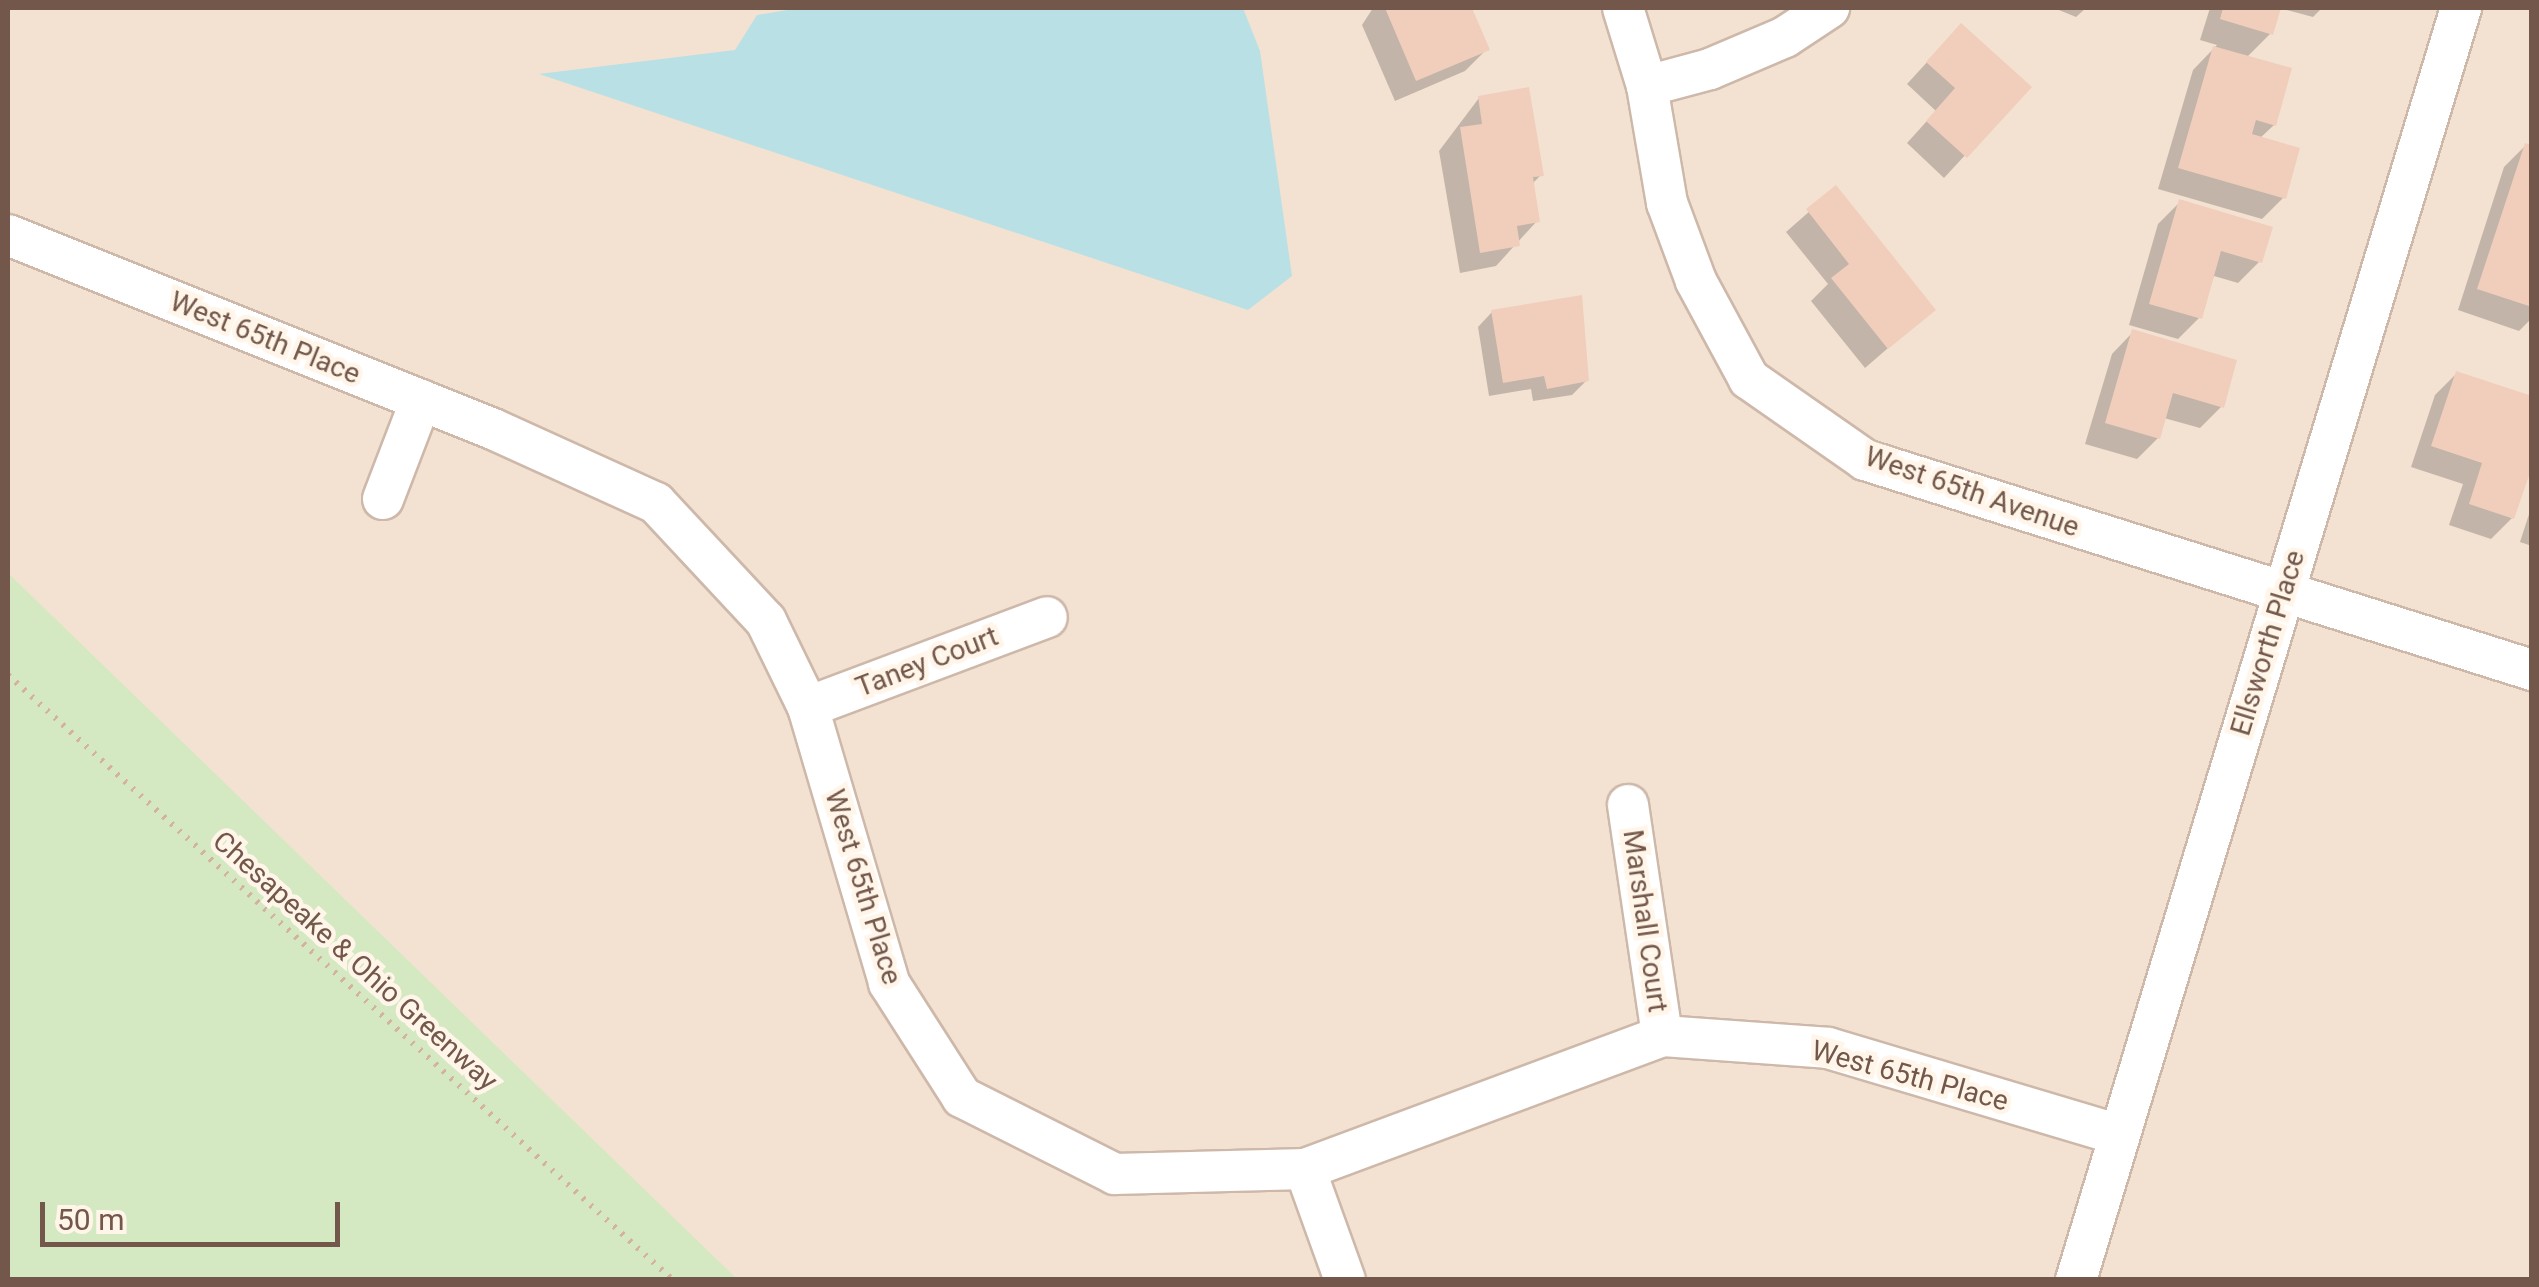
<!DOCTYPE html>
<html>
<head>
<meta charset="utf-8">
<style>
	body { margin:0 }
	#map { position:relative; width:2539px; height:1287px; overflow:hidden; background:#fcf1e3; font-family:Roboto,sans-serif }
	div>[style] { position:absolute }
	.residential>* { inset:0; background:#f3e2d2 }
	.green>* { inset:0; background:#d4e9c2 }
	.water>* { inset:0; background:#b8e0e5 }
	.shadow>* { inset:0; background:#0003 }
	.building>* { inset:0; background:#f0cebb }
	.path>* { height:6px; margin-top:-3px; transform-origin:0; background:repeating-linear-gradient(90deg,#d5b19f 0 2.5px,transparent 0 10.5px) }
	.roads { filter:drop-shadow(2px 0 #cdb8aa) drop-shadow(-2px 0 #cdb8aa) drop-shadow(0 2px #cdb8aa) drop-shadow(0 -2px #cdb8aa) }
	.minor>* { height:40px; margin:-20px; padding:0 20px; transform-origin:20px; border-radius:20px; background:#fff }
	span { translate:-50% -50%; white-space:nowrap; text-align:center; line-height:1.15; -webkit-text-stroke:9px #fff5e9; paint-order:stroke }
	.street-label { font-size:28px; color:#73574a }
	.frame { position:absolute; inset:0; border:10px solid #73574a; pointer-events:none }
	.scale { position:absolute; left:40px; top:1202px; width:300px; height:45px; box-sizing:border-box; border:5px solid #73574a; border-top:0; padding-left:12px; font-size:30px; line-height:35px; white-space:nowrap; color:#73574a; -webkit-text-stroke:8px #fff5e9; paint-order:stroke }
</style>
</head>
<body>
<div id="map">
	<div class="residential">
		<div style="clip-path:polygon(8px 8px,2531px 8px,2531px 1279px,729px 1279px,8px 578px)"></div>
	</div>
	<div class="green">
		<div style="clip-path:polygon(8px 573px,737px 1279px,8px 1279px)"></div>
	</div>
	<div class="water">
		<div style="clip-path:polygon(800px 8px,1243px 8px,1260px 51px,1292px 276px,1248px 310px,539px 74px,735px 50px,757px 15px)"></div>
	</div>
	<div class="shadow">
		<div style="clip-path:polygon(1373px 8px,1475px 8px,1470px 10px,1487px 49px,1465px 71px,1395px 101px,1362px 25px)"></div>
		<div style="clip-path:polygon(2054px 8px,2086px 8px,2076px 17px)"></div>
		<div style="clip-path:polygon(2210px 8px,2278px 8px,2271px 33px,2246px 58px,2274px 125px,2259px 139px,2284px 197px,2262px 219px,2158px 189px,2193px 70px,2217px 45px,2200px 40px)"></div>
		<div style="clip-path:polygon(2279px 8px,2322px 8px,2313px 17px)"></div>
		<div style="clip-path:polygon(1940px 48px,2028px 87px,1944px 178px,1907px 143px,1936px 111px,1907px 84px)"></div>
		<div style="clip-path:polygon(1479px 98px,1541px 175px,1531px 185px,1537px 221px,1496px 266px,1460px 273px,1439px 151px)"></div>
		<div style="clip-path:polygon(2525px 146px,2532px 148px,2532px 318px,2519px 331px,2458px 310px,2504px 167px)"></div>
		<div style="clip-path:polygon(1835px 189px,1932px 310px,1865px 368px,1811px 301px,1828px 284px,1786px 232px)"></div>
		<div style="clip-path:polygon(2180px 202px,2259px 262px,2238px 283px,2214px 276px,2199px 318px,2178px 339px,2129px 325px,2158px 224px)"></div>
		<div style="clip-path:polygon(1492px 312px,1587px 380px,1572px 395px,1533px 401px,1531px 389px,1489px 396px,1478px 327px)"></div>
		<div style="clip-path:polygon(2133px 332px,2221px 407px,2200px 428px,2164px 418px,2158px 438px,2137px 459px,2085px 444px,2112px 354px)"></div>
		<div style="clip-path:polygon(2456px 374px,2512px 518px,2491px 539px,2449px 525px,2463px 484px,2411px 467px,2435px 395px)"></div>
		<div style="clip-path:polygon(2532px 505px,2532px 546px,2520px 542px)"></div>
	</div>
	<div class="building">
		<div style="clip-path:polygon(1385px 8px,1472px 8px,1490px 50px,1416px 81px)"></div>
		<div style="clip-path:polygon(2223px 8px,2281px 8px,2273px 35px,2220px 19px)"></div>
		<div style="clip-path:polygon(1961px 23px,2032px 87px,1967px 158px,1926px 121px,1955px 88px,1926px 62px)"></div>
		<div style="clip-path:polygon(2213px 46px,2292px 68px,2276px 126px,2256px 120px,2252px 134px,2300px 148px,2286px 199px,2178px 168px)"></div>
		<div style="clip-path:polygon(1529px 87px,1544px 176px,1533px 177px,1540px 222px,1517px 226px,1520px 246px,1480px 253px,1460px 127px,1482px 124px,1478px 96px)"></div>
		<div style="clip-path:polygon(2525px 143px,2532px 145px,2532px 307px,2477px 289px)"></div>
		<div style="clip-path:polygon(1836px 185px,1936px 310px,1888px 349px,1831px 278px,1849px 264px,1806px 209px)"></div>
		<div style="clip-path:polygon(2179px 199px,2273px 227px,2262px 263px,2221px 251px,2202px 319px,2149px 304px)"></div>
		<div style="clip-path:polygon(1582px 295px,1589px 381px,1547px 389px,1544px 376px,1503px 383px,1491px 310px)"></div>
		<div style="clip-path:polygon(2132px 329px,2237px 360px,2224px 408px,2173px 393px,2160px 439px,2105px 423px)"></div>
		<div style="clip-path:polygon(2456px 371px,2532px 396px,2532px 467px,2514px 519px,2469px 504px,2482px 463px,2431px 446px)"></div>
	</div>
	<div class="path">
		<div style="left:8px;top:675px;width:899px;rotate:42.3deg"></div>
	</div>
	<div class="roads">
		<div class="minor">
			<div style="left:1623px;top:8px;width:82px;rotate:72.9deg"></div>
			<div style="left:1647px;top:86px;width:119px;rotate:80.3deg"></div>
			<div style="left:1667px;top:203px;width:83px;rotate:69.6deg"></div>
			<div style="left:1696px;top:281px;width:111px;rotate:61.6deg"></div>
			<div style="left:1749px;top:379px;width:141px;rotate:34.9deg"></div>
			<div style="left:1865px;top:460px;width:699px;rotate:17.48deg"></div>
			<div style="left:1647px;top:86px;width:65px;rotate:-15.1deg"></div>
			<div style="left:1710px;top:69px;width:82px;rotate:-23.1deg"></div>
			<div style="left:1785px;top:37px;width:53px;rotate:-33.4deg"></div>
			<div style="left:8px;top:235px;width:522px;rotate:21.8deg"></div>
			<div style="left:493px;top:429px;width:179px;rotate:24.4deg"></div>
			<div style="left:656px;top:503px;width:161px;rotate:47deg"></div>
			<div style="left:766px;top:621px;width:96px;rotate:64deg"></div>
			<div style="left:808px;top:707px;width:288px;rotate:73.6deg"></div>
			<div style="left:889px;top:983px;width:135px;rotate:57.4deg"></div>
			<div style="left:962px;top:1097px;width:171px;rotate:26.7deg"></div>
			<div style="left:1115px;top:1174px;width:190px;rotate:-1.5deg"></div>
			<div style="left:1305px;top:1169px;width:381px;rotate:-20.4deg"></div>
			<div style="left:1662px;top:1036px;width:166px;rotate:4.1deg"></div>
			<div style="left:1828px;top:1048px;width:304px;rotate:16.6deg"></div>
			<div style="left:383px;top:499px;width:106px;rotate:-69deg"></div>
			<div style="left:808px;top:707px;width:255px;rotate:-20.6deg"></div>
			<div style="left:1628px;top:805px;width:233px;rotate:81.6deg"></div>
			<div style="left:1305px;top:1169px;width:118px;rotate:70.2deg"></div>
			<div style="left:2076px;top:1280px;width:1329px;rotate:-73.16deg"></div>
		</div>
	</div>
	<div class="street-label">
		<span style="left:265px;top:338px;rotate:22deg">West 65th Place</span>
		<span style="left:1972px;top:492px;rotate:19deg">West 65th Avenue</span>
		<span style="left:2268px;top:643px;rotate:-73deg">Ellsworth Place</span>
		<span style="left:927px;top:662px;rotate:-21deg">Taney Court</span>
		<span style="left:863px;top:887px;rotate:73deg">West 65th Place</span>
		<span style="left:1645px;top:921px;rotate:82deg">Marshall Court</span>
		<span style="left:355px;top:961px;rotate:42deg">Chesapeake &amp; Ohio Greenway</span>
		<span style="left:1910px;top:1076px;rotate:15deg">West 65th Place</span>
	</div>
	<div class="frame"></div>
	<div class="scale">50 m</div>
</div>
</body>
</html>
